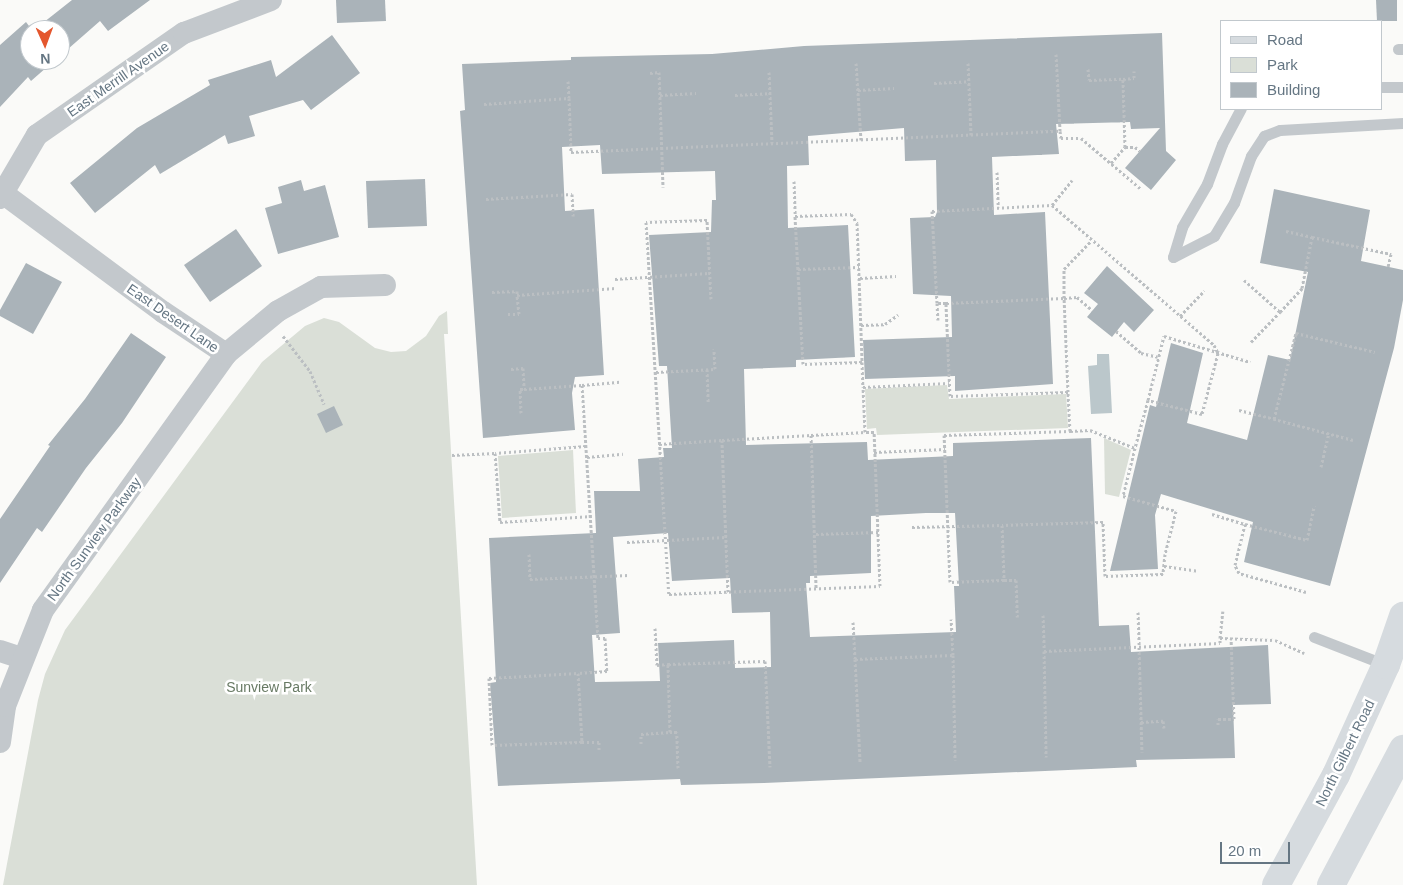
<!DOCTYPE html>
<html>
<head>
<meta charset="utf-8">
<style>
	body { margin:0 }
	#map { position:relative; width:1403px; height:885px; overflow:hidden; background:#fafaf8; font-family:Arial,sans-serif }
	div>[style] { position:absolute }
	.green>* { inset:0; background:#dadfd7 }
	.water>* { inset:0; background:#bbc7cb }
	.building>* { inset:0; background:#aab3b9 }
	.path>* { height:3px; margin-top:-1.5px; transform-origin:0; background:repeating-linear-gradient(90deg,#bbbfc2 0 2.5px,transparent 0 5px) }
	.lane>* { height:11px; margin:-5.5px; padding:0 5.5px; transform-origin:5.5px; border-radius:5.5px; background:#c3c8cc }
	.street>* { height:22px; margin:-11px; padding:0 11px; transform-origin:11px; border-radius:11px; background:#c3c8cc }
	.primary>* { height:28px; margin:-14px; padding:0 14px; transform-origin:14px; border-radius:14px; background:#d6dbdf }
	span { translate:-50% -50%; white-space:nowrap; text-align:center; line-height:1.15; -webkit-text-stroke:5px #fff; paint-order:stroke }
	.street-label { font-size:14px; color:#657683 }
	.park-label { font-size:14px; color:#687a64 }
	.legend { position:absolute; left:1220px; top:20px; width:162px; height:90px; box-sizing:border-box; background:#fff; border:1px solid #c1c8cd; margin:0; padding:6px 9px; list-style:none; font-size:15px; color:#657683 }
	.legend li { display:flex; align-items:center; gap:10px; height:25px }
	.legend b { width:25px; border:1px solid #c1c8cd }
	.north { position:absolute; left:20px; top:20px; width:50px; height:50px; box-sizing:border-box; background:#fff; border:1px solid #c1c8cd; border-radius:50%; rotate:178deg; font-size:14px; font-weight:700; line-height:20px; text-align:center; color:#657683 }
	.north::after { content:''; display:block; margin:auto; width:18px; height:22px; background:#e4572e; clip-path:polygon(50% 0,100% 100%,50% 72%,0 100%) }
	.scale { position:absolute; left:1220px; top:842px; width:70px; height:22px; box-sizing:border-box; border:2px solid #657683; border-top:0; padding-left:6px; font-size:15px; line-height:18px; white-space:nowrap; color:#657683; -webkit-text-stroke:4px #fff; paint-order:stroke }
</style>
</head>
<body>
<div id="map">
	<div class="green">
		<div style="clip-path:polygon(447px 311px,448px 334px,444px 334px,477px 885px,3px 885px,38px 700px,45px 674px,65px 630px,262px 362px,305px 326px,324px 318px,339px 322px,375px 348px,391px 352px,406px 351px,426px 336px,439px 316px)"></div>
		<div style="clip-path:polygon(947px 385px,949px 399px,1066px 394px,1068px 428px,877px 435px,876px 428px,867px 429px,865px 389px)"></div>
		<div style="clip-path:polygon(1104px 438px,1131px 450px,1119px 497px,1105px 494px)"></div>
		<div style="clip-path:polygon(573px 450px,576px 513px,502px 518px,498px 456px)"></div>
	</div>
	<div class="water">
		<div style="clip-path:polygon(1097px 354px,1109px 354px,1112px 413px,1091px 414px,1088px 366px,1097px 365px)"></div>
	</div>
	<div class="building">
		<div style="clip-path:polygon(72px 0,150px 0,108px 31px,100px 21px,60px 56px,60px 30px,34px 30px)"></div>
		<div style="clip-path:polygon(336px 0,385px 0,386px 21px,337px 23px)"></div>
		<div style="clip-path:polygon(1376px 0,1397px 0,1397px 21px,1377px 21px)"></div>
		<div style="clip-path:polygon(26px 22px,32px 30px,30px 60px,55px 60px,31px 81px,28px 77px,0 107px,0 45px)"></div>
		<div style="clip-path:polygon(evenodd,1162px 33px,1166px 151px,1176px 160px,1151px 190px,1125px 168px,1160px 128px,1131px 129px,1130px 122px,1056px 124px,1059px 154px,992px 157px,994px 215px,1045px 212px,1053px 384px,955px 391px,955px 376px,865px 379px,863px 340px,952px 337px,951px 296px,913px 294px,910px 218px,935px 217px,937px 212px,936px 160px,905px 161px,904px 128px,808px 136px,809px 165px,787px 166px,788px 228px,848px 225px,855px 357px,796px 360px,796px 367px,744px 369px,746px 445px,867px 442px,868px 460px,953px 456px,953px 443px,1091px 438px,1099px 626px,1129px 625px,1131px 652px,1268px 645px,1271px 704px,1233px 705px,1235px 758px,1136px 760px,1137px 767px,764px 783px,681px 785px,680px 779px,498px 786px,490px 683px,496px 682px,489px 538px,596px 533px,594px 491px,640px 491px,638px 459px,664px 457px,663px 448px,672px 448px,667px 366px,659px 366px,649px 235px,711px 232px,712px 200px,716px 200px,715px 171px,602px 174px,600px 145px,562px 147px,565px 211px,594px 209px,604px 375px,575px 377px,572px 393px,575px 430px,483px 438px,460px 111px,465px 110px,462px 64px,571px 60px,571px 57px,712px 54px,804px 46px,1162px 33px,926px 513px,955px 513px,959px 586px,954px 586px,956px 632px,810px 637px,806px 583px,810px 583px,810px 576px,871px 573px,871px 516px,926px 513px,1162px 33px,668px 533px,672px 581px,730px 578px,732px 613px,770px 612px,771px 667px,735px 668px,734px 640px,658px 643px,660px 681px,595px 682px,592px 635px,620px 633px,613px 537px,668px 533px)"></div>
		<div style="clip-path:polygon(332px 35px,360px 73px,311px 110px,303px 100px,249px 116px,255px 136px,228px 144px,225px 135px,160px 174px,155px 165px,95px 213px,70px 183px,137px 128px,210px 85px,208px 80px,271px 60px,276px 77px)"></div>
		<div style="clip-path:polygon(425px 179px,427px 226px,368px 228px,366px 181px)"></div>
		<div style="clip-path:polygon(301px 180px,304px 191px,325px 185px,339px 237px,278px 254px,265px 208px,282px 203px,278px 187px)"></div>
		<div style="clip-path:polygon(1274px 189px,1370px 210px,1361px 261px,1403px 270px,1403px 300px,1394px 348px,1330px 586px,1244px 562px,1253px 522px,1161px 494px,1155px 515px,1158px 569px,1110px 571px,1150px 405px,1156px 407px,1171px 343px,1203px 353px,1187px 423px,1247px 440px,1268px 355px,1290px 360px,1308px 272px,1260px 263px)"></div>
		<div style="clip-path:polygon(236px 229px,262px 266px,210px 302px,184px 265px)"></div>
		<div style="clip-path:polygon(26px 263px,62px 282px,33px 334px,0 316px,0 310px)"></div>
		<div style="clip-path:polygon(1107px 266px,1154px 310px,1134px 332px,1124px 322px,1112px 337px,1087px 317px,1098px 304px,1084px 293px)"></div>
		<div style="clip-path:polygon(131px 333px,166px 357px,122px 423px,86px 468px,42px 532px,37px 528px,0 583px,0 519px,50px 446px,48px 445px,85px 399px)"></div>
		<div style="clip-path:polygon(334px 406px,343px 425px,326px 433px,317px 414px)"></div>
	</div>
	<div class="path">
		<div style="left:1056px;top:54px;width:77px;rotate:87deg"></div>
		<div style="left:856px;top:63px;width:77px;rotate:86.3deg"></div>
		<div style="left:968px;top:63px;width:72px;rotate:87.6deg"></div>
		<div style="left:1088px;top:69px;width:11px;rotate:85deg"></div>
		<div style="left:1089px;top:80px;width:34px;rotate:-2deg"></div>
		<div style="left:769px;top:72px;width:71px;rotate:87.6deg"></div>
		<div style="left:650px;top:73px;width:9px;rotate:-6deg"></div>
		<div style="left:659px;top:72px;width:115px;rotate:88deg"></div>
		<div style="left:568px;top:81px;width:17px;rotate:87deg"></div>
		<div style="left:934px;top:83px;width:35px;rotate:-3deg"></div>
		<div style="left:858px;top:90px;width:36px;rotate:-3deg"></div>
		<div style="left:660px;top:95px;width:36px;rotate:-3deg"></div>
		<div style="left:735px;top:95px;width:35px;rotate:-3deg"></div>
		<div style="left:484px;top:104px;width:85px;rotate:-4deg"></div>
		<div style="left:569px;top:98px;width:54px;rotate:87.9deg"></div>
		<div style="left:571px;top:152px;width:489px;rotate:-2.5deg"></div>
		<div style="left:1060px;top:131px;width:7px;rotate:82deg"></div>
		<div style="left:1061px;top:138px;width:20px"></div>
		<div style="left:1081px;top:138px;width:79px;rotate:40.4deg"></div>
		<div style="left:1125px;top:147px;width:10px"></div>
		<div style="left:1135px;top:147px;width:6px;rotate:39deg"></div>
		<div style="left:1111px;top:163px;width:21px;rotate:-49deg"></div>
		<div style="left:1125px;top:147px;width:68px;rotate:-91.7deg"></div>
		<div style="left:1123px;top:79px;width:11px;rotate:-5deg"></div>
		<div style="left:1134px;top:78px;width:7px;rotate:-90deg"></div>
		<div style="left:997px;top:172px;width:35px;rotate:88deg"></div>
		<div style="left:794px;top:181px;width:35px;rotate:88deg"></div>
		<div style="left:486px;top:199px;width:86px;rotate:-3.3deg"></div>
		<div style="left:572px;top:194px;width:22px;rotate:87deg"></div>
		<div style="left:1052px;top:205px;width:214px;rotate:40.8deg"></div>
		<div style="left:1214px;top:345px;width:9px;rotate:63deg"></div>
		<div style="left:1218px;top:353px;width:63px;rotate:104.7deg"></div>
		<div style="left:1202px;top:414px;width:56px;rotate:-165.5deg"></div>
		<div style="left:1148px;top:400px;width:50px;rotate:105.2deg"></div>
		<div style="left:1135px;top:448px;width:49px;rotate:104deg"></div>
		<div style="left:1123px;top:496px;width:55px;rotate:15.8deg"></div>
		<div style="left:1176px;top:511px;width:44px;rotate:104.3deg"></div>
		<div style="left:1165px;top:554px;width:20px;rotate:96deg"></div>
		<div style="left:1163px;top:574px;width:58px;rotate:178deg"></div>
		<div style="left:1105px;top:576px;width:54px;rotate:-92.1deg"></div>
		<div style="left:1103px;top:522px;width:101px;rotate:178.3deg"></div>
		<div style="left:1002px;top:525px;width:55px;rotate:87.9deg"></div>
		<div style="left:1004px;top:580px;width:54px;rotate:177.9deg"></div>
		<div style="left:950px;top:582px;width:147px;rotate:-92.3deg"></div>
		<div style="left:944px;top:435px;width:126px;rotate:-1.8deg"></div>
		<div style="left:1070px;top:431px;width:39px;rotate:-93deg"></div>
		<div style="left:1068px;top:392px;width:118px;rotate:178.1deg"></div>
		<div style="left:950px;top:396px;width:93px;rotate:-92.5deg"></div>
		<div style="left:946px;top:303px;width:9px;rotate:180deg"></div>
		<div style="left:937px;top:303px;width:92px;rotate:-93.1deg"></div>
		<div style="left:932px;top:211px;width:120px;rotate:-2.9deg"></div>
		<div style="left:1052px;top:205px;width:32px;rotate:-51deg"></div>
		<div style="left:851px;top:214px;width:11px;rotate:56deg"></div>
		<div style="left:857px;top:223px;width:139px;rotate:87.9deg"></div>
		<div style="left:862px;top:362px;width:59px;rotate:178.1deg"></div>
		<div style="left:803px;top:364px;width:148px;rotate:-93.1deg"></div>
		<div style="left:795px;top:216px;width:56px;rotate:-2deg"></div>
		<div style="left:1286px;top:231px;width:27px;rotate:13deg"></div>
		<div style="left:798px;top:269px;width:61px;rotate:-1.9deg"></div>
		<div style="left:860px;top:278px;width:36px;rotate:-3deg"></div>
		<div style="left:615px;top:279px;width:94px;rotate:-3.7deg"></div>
		<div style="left:1244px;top:280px;width:48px;rotate:41.6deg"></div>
		<div style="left:1280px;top:312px;width:33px;rotate:-47deg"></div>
		<div style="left:1302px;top:288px;width:52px;rotate:-78.9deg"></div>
		<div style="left:1312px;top:237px;width:81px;rotate:12.1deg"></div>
		<div style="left:1391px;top:254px;width:13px;rotate:103deg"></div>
		<div style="left:492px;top:292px;width:25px;rotate:-2deg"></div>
		<div style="left:517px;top:291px;width:4px;rotate:90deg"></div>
		<div style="left:711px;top:299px;width:79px;rotate:-92.9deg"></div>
		<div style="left:707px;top:220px;width:61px;rotate:178.1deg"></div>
		<div style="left:646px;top:222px;width:373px;rotate:86.5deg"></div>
		<div style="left:669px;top:594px;width:211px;rotate:-2.2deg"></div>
		<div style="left:880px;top:586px;width:154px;rotate:-92.2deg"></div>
		<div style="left:874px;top:432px;width:9px;rotate:180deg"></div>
		<div style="left:865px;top:432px;width:45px;rotate:-92.5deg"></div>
		<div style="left:937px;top:303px;width:17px;rotate:87deg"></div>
		<div style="left:946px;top:303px;width:118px;rotate:-2.4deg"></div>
		<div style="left:1064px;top:298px;width:29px;rotate:-90deg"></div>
		<div style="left:1064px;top:269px;width:40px;rotate:-46deg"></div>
		<div style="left:508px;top:314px;width:11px"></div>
		<div style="left:519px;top:314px;width:19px;rotate:-96deg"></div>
		<div style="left:517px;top:295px;width:99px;rotate:-4deg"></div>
		<div style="left:1180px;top:316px;width:35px;rotate:-46deg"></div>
		<div style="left:861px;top:325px;width:24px;rotate:-2deg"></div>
		<div style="left:885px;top:324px;width:16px;rotate:-35deg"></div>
		<div style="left:1116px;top:331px;width:33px;rotate:41deg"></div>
		<div style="left:1141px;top:353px;width:17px;rotate:13deg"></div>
		<div style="left:283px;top:336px;width:44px;rotate:52.4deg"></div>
		<div style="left:310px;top:371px;width:36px;rotate:67deg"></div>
		<div style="left:1251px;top:342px;width:42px;rotate:-46deg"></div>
		<div style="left:862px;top:362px;width:25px;rotate:88deg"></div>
		<div style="left:863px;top:387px;width:86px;rotate:-2.7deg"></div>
		<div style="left:511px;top:369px;width:12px;rotate:-5deg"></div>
		<div style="left:523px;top:368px;width:21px;rotate:87deg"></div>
		<div style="left:524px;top:389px;width:58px;rotate:-3.9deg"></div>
		<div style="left:582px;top:385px;width:254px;rotate:86.4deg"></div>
		<div style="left:598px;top:638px;width:7px"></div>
		<div style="left:605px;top:638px;width:33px;rotate:87deg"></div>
		<div style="left:607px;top:671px;width:29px;rotate:176deg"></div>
		<div style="left:578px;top:673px;width:69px;rotate:86.7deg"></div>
		<div style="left:582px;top:742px;width:90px;rotate:178.1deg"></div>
		<div style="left:492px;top:745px;width:67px;rotate:-92.6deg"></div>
		<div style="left:489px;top:678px;width:89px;rotate:-3.2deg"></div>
		<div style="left:707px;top:369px;width:34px;rotate:88deg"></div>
		<div style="left:656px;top:372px;width:59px;rotate:-2.9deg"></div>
		<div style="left:715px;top:369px;width:20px;rotate:-93deg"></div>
		<div style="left:582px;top:385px;width:38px;rotate:-5deg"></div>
		<div style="left:1068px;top:392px;width:94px;rotate:-92.4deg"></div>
		<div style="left:1064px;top:298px;width:13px;rotate:-4deg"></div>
		<div style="left:1077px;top:297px;width:20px;rotate:41deg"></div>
		<div style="left:1148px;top:400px;width:66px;rotate:-76deg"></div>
		<div style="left:1164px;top:336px;width:90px;rotate:16.8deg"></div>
		<div style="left:1239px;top:410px;width:36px;rotate:14deg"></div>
		<div style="left:521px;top:413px;width:24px;rotate:-92deg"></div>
		<div style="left:520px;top:389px;width:4px"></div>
		<div style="left:1070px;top:431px;width:20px;rotate:-3deg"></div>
		<div style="left:1090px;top:430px;width:48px;rotate:21.8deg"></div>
		<div style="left:811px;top:435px;width:54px;rotate:-3.2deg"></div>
		<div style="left:1353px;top:440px;width:82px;rotate:-165.1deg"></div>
		<div style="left:1274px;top:419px;width:89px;rotate:-75.7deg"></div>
		<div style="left:1296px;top:333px;width:81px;rotate:13.5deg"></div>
		<div style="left:659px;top:444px;width:63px;rotate:-3.6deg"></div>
		<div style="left:586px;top:446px;width:91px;rotate:175.6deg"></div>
		<div style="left:495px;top:453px;width:69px;rotate:85.9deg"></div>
		<div style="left:500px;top:522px;width:92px;rotate:-3.7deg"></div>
		<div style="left:874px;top:452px;width:71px;rotate:-2.4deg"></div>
		<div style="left:452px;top:455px;width:43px;rotate:-2.7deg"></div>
		<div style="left:587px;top:457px;width:36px;rotate:-5deg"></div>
		<div style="left:1321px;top:467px;width:35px;rotate:-77deg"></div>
		<div style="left:1212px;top:514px;width:34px;rotate:17deg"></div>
		<div style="left:912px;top:527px;width:90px;rotate:-1.3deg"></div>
		<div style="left:816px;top:534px;width:62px;rotate:-1.8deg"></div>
		<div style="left:627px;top:542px;width:99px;rotate:-2.9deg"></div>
		<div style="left:529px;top:554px;width:25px;rotate:88deg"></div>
		<div style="left:530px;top:579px;width:99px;rotate:-2.3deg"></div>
		<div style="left:1164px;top:566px;width:34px;rotate:8deg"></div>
		<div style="left:1004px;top:580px;width:12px"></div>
		<div style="left:1016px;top:580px;width:37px;rotate:88deg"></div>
		<div style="left:728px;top:592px;width:152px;rotate:-92.3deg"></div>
		<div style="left:722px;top:440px;width:89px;rotate:-3.2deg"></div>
		<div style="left:811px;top:435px;width:153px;rotate:88.1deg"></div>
		<div style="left:1306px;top:592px;width:70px;rotate:-164.2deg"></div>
		<div style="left:1239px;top:573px;width:9px;rotate:-117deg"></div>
		<div style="left:1235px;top:565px;width:42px;rotate:-76.3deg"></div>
		<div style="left:1245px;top:524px;width:64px;rotate:14.5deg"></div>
		<div style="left:1307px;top:540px;width:35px;rotate:-78deg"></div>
		<div style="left:1138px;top:612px;width:33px;rotate:88deg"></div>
		<div style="left:1043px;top:615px;width:36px;rotate:88deg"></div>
		<div style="left:1044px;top:651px;width:176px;rotate:-2.6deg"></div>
		<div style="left:1220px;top:643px;width:5px;rotate:-90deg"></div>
		<div style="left:1220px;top:638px;width:55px;rotate:2.1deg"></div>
		<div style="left:1275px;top:640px;width:32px;rotate:24deg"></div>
		<div style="left:853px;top:622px;width:37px;rotate:87deg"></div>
		<div style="left:855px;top:659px;width:98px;rotate:-2.3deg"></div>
		<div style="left:953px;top:655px;width:36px;rotate:-93deg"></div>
		<div style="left:655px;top:628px;width:37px;rotate:87deg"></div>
		<div style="left:657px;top:665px;width:11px;rotate:-5deg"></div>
		<div style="left:1220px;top:638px;width:27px;rotate:-84deg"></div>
		<div style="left:1139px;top:647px;width:105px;rotate:88.4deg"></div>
		<div style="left:1044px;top:651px;width:106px;rotate:88.9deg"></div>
		<div style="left:953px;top:655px;width:105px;rotate:88.9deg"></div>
		<div style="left:855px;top:659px;width:104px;rotate:87.2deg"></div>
		<div style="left:1141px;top:722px;width:22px;rotate:-3deg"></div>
		<div style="left:1163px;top:721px;width:7px;rotate:82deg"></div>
		<div style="left:1218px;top:725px;width:6px;rotate:-90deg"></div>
		<div style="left:1218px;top:719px;width:16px"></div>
		<div style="left:1234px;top:719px;width:80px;rotate:-92.1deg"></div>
		<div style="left:582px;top:742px;width:17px"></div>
		<div style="left:599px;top:742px;width:8px;rotate:90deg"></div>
		<div style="left:641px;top:744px;width:10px;rotate:-90deg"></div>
		<div style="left:641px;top:734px;width:29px;rotate:-4deg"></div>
		<div style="left:678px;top:768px;width:36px;rotate:-92deg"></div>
		<div style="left:677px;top:732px;width:7px;rotate:180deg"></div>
		<div style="left:670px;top:732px;width:68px;rotate:-91.7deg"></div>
		<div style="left:668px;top:664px;width:97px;rotate:-1.8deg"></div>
		<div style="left:765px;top:661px;width:106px;rotate:87.3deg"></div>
	</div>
	<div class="lane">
		<div style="left:1398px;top:49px;width:5px"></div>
		<div style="left:1382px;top:87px;width:21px"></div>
		<div style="left:1173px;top:257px;width:46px;rotate:-27.1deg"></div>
		<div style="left:1214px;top:236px;width:39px;rotate:-59deg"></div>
		<div style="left:1234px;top:203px;width:50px;rotate:-70.1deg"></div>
		<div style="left:1251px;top:156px;width:24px;rotate:-57deg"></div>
		<div style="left:1264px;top:136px;width:17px;rotate:-21deg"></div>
		<div style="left:1280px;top:130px;width:123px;rotate:-3.3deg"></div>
		<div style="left:1173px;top:257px;width:31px;rotate:-73deg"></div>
		<div style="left:1182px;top:227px;width:50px;rotate:-59.8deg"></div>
		<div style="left:1207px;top:184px;width:43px;rotate:-69.4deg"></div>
		<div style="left:1222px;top:144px;width:40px;rotate:-62deg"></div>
		<div style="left:1314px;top:637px;width:77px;rotate:21.3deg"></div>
	</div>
	<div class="street">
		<div style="left:0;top:191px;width:203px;rotate:36.6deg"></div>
		<div style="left:163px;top:312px;width:76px;rotate:33.7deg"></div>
		<div style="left:0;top:198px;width:73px;rotate:-59.6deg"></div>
		<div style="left:37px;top:135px;width:179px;rotate:-34.8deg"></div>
		<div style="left:184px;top:33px;width:93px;rotate:-20.8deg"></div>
		<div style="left:0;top:651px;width:23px;rotate:18deg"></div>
		<div style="left:0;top:742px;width:36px;rotate:-82deg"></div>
		<div style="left:5px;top:706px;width:103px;rotate:-68.4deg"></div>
		<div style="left:43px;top:610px;width:315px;rotate:-54.4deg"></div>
		<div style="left:226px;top:354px;width:67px;rotate:-39.6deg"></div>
		<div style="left:278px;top:311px;width:49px;rotate:-29.2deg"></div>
		<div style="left:321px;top:287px;width:64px;rotate:-1.8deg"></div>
	</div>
	<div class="primary">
		<div style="left:1276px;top:885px;width:125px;rotate:-61.4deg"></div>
		<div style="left:1336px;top:775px;width:121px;rotate:-65.6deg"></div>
		<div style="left:1386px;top:665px;width:52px;rotate:-70.9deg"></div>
		<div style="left:1331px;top:885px;width:154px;rotate:-62.1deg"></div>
	</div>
	<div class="street-label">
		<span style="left:118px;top:79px;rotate:-35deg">East Merrill Avenue</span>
		<span style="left:173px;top:318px;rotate:35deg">East Desert Lane</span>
		<span style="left:94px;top:539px;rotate:-54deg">North Sunview Parkway</span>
		<span style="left:1345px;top:753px;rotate:-64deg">North Gilbert Road</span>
	</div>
	<div class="park-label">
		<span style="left:269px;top:687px">Sunview Park</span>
	</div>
	<ul class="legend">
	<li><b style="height:6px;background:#d6dbdf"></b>Road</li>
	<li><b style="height:14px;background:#dadfd7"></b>Park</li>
	<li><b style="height:14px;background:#aab3b9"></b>Building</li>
	</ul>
	<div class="north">N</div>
	<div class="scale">20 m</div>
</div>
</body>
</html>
